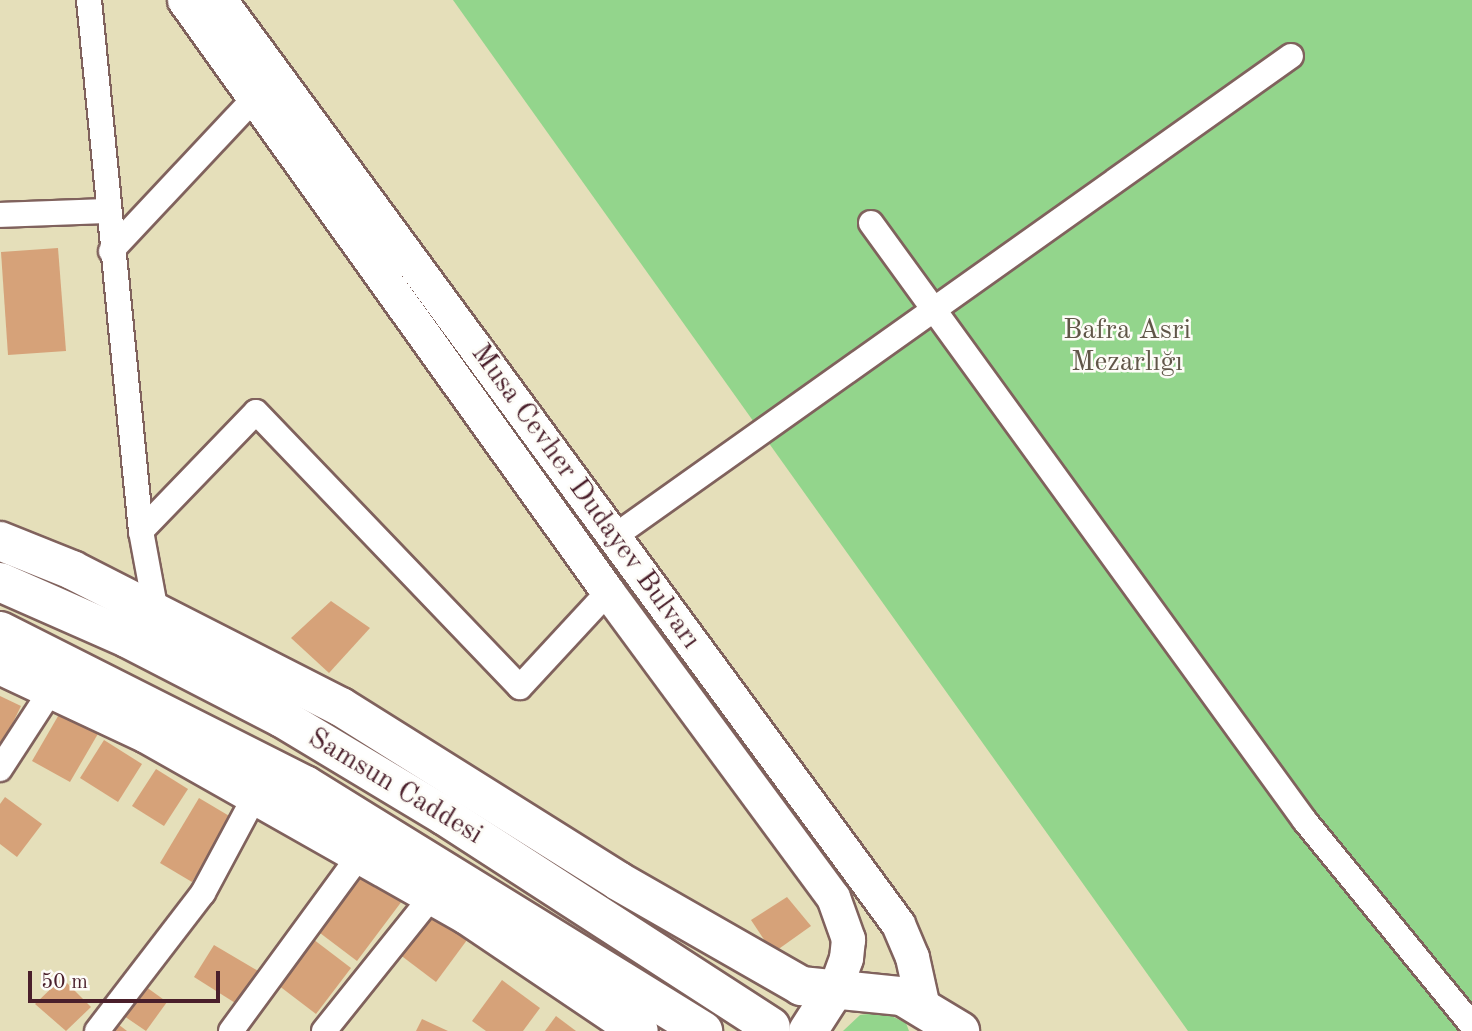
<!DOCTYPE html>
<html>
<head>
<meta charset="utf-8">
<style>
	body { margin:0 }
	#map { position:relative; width:1472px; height:1031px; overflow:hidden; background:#e5dfba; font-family:"Old Standard TT",serif }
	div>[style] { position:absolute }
	.green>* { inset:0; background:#93d58c }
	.building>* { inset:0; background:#d6a279 }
	.roads { filter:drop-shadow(2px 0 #80625d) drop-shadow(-2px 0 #80625d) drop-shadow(0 2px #80625d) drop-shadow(0 -2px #80625d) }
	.minor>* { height:24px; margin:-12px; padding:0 12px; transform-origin:12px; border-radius:12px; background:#fff }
	.secondary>* { height:33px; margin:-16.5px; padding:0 16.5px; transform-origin:16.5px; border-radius:16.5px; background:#fff }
	.trunk>* { height:38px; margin:-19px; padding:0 19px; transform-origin:19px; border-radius:19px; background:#fff }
	span { translate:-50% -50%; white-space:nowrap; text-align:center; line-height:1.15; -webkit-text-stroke:5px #fdfcf7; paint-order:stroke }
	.park-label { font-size:28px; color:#605648 }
	.street-label { font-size:28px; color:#4a1f2b }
	.scale { position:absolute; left:28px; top:971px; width:192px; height:32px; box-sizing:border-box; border:4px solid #4a1f2b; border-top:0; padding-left:9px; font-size:21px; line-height:24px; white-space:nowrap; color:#4a1f2b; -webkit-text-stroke:5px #fdfcf7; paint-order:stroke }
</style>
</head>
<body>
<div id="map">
	<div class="green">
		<div style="clip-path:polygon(453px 0,1472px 0,1472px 1031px,1188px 1031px)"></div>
		<div style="clip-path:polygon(883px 1012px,906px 1023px,909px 1031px,843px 1031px,860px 1015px)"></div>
	</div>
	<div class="building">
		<div style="clip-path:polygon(58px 248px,66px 351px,8px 355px,1px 252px)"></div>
		<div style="clip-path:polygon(331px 601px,370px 628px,329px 673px,291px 638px)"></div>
		<div style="clip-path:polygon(0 696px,21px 706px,2px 745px,0 744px)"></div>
		<div style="clip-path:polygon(61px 711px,99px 732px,70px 782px,32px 761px)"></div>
		<div style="clip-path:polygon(104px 740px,142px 764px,118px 802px,80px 778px)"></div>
		<div style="clip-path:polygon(156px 769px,188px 789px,164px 826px,132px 806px)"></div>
		<div style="clip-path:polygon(5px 797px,42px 824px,17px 857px,0 844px,0 804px)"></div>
		<div style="clip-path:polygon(199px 798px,231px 817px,192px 882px,160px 863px)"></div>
		<div style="clip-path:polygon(361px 870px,402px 901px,357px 961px,316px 930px)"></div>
		<div style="clip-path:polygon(787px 897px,811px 926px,773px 953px,751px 920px)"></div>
		<div style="clip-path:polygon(431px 912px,467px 940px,436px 982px,399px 954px)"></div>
		<div style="clip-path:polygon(309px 936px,351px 968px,316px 1014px,274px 982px)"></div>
		<div style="clip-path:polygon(214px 945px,260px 972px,240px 1006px,194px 977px)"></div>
		<div style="clip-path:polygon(62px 978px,91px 1007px,66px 1031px,35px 1004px)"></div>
		<div style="clip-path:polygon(502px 980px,540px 1008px,523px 1031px,486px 1031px,472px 1021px)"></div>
		<div style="clip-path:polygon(142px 984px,167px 1002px,146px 1031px,121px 1014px)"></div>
		<div style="clip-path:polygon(556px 1016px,576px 1031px,545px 1031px)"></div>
		<div style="clip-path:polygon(422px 1019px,448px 1031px,416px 1031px)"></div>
		<div style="clip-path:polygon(114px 1021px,127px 1031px,106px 1031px)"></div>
	</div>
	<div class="roads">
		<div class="minor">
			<div style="left:89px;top:0;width:534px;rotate:84.41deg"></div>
			<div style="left:141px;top:531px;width:82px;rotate:79.5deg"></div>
			<div style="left:0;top:215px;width:108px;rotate:-2.1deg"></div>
			<div style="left:871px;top:223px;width:739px;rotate:54.03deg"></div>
			<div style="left:1305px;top:821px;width:264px;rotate:50.7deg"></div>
			<div style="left:111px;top:251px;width:206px;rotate:-46.8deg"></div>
			<div style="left:141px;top:531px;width:165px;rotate:-46deg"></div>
			<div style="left:256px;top:412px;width:381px;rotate:46.2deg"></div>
			<div style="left:520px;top:687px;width:129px;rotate:-47.2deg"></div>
			<div style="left:615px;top:536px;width:829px;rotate:-35.38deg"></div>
			<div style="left:0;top:769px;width:95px;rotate:-57deg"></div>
			<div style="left:97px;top:1031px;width:174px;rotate:-52.5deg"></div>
			<div style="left:203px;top:893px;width:110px;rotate:-61.8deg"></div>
			<div style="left:231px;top:1031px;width:218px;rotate:-53.8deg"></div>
			<div style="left:324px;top:1031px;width:173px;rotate:-51.3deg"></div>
		</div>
		<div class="secondary">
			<div style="left:184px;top:0;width:728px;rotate:54.39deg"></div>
			<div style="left:608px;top:592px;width:379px;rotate:53.6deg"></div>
			<div style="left:833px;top:897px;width:45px;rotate:70.3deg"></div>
			<div style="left:848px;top:939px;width:19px;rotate:96deg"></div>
			<div style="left:846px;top:958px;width:33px;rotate:110deg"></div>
			<div style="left:220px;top:0;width:1146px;rotate:53.73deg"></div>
			<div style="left:898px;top:924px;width:36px;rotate:67deg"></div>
			<div style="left:912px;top:957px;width:51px;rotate:77.6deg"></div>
		</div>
		<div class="trunk">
			<div style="left:0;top:541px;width:78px;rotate:21.9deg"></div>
			<div style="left:72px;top:570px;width:302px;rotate:27deg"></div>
			<div style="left:341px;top:707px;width:327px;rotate:32.1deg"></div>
			<div style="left:618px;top:881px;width:211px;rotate:29.8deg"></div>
			<div style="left:801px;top:986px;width:101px;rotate:5.7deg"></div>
			<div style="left:902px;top:996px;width:68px;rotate:31.1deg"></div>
			<div style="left:0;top:582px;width:139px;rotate:23.8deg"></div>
			<div style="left:127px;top:638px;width:174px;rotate:27.3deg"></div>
			<div style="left:282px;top:718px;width:190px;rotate:31deg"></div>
			<div style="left:445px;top:816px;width:388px;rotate:32.9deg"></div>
			<div style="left:0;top:631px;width:342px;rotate:26.8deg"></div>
			<div style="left:305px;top:785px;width:468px;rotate:31.7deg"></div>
			<div style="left:0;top:665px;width:162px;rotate:25.1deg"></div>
			<div style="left:147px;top:734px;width:368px;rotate:29.5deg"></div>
			<div style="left:467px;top:915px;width:207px;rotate:34deg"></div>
			<div style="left:808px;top:1031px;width:50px;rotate:-57.3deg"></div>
		</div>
	</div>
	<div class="park-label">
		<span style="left:1127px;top:347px">Bafra Asri<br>Mezarlığı</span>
	</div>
	<div class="street-label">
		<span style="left:585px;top:497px;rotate:54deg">Musa Cevher Dudayev Bulvarı</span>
		<span style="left:395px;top:787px;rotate:31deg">Samsun Caddesi</span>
	</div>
	<div class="scale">50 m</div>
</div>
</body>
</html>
